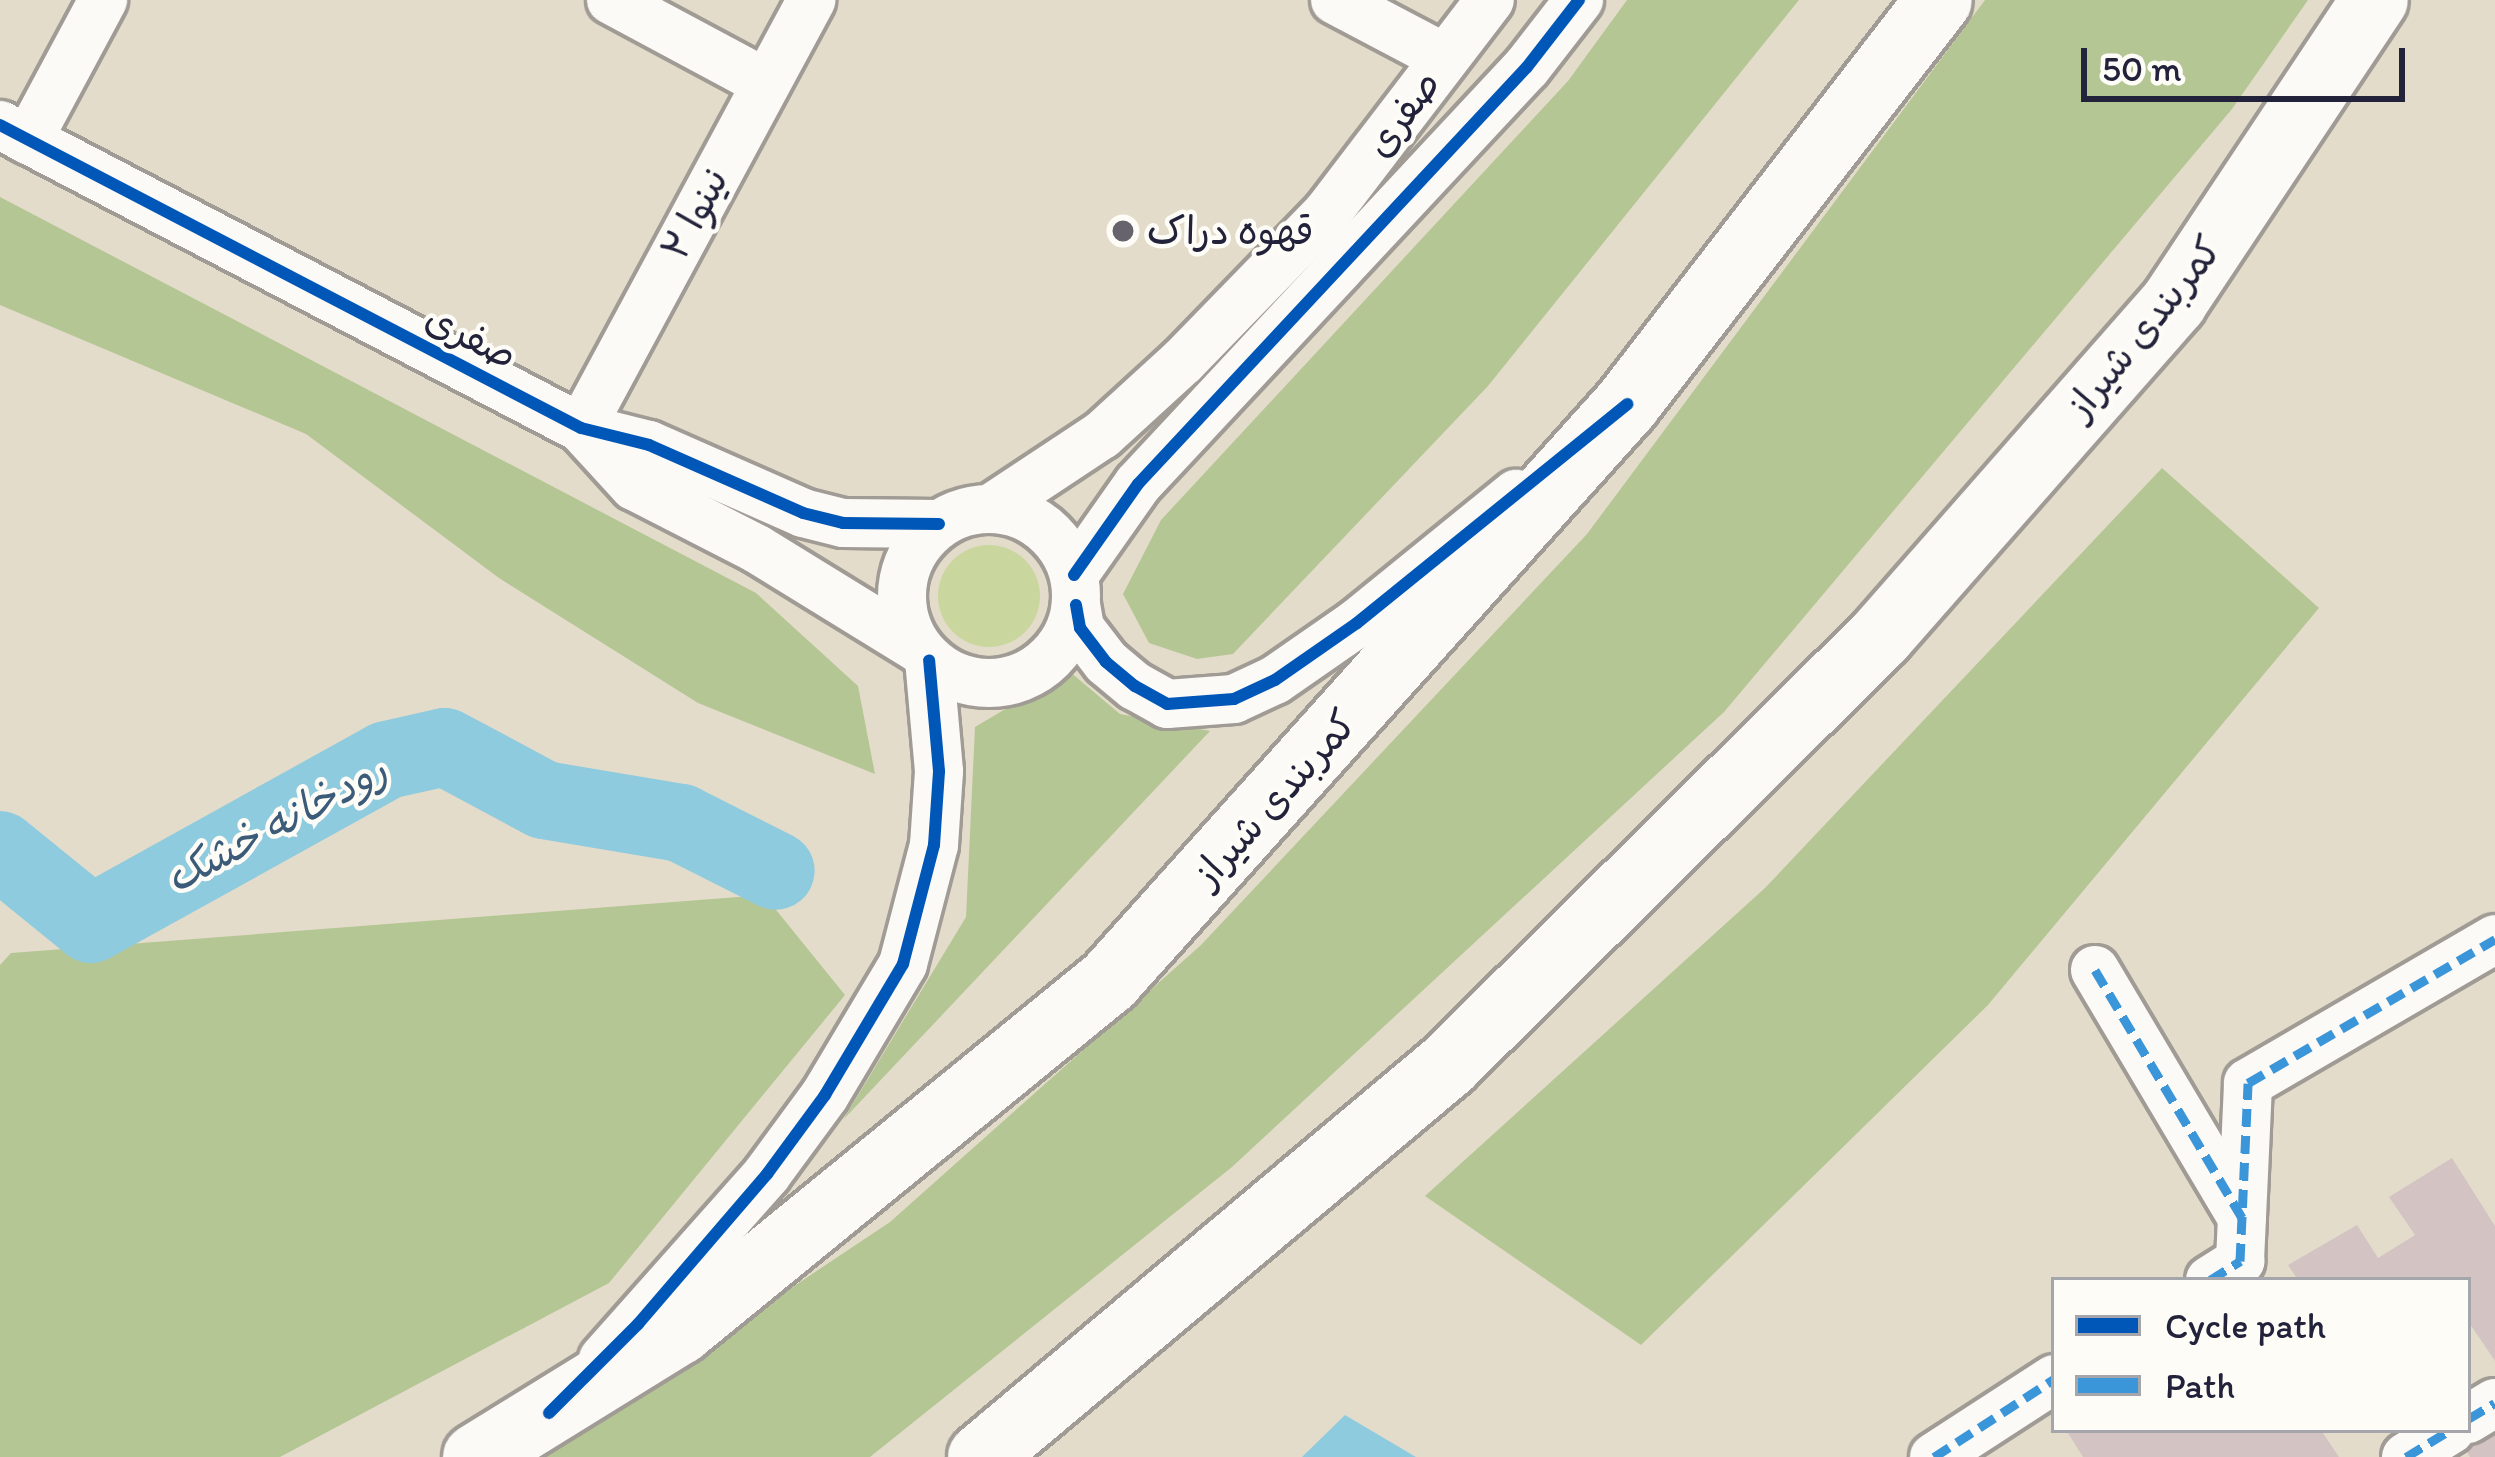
<!DOCTYPE html>
<html>
<head>
<meta charset="utf-8">
<style>
	body { margin:0 }
	#map { position:relative; width:2495px; height:1457px; overflow:hidden; background:#e4dcca; font-family:Itim,"Playpen Sans Arabic",sans-serif }
	div>[style] { position:absolute }
	.green>* { inset:0; background:#c9d69d }
	.round { border-radius:50% }
	.forest>* { inset:0; background:#b5c695 }
	.water>* { inset:0; background:#8fcbdf }
	.river>* { height:78px; margin:-39px; padding:0 39px; transform-origin:39px; border-radius:39px; background:#8fcbdf }
	.building>* { inset:0; background:#d3c4c3 }
	.roads { filter:drop-shadow(3px 0 #a09b94) drop-shadow(-3px 0 #a09b94) drop-shadow(0 3px #a09b94) drop-shadow(0 -3px #a09b94) }
	.minor>* { height:48px; margin:-24px; padding:0 24px; transform-origin:24px; border-radius:24px; background:#fbfaf7 }
	.minor>.ring { margin:-24px; padding:0; box-sizing:content-box; background:none; border:48px solid #fbfaf7; border-radius:50% }
	.highway>* { height:66px; margin:-33px; padding:0 33px; transform-origin:33px; border-radius:33px; background:#fbfaf7 }
	.quiet>* { height:9px; margin-top:-4.5px; transform-origin:0; background:repeating-linear-gradient(90deg,#3b95d9 0 18px,transparent 0 27px) }
	.cycleway>* { height:12px; margin:-6px; padding:0 6px; transform-origin:6px; border-radius:6px; background:#0057b8 }
	.dots>* { width:33px; height:33px; translate:-50% -50%; box-sizing:border-box; border:6px solid #fdfcf7; border-radius:50% }
	span { translate:-50% -50%; white-space:nowrap; text-align:center; line-height:1.15; -webkit-text-stroke:9px #fdfcf7; paint-order:stroke }
	.street-label { font-size:39px; color:#22223b }
	.poi-label { font-size:39px; color:#22223b }
	.left { translate:0 -50%; text-align:left }
	.water-label { font-size:42px; color:#3b5b78; font-style:italic }
	.legend { position:absolute; left:2051px; top:1277px; width:420px; height:156px; box-sizing:border-box; background:#fdfcf7; border:3px solid #a5a5ac; margin:0; padding:15px 21px; list-style:none; font-size:36px; color:#22223b }
	.legend li { display:flex; align-items:center; gap:24px; height:60px }
	.legend b { width:60px; border:3px solid #a5a5ac }
	.scale { position:absolute; left:2081px; top:48px; width:324px; height:54px; box-sizing:border-box; border:6px solid #22223b; border-top:0; padding-left:15px; font-size:36px; line-height:42px; white-space:nowrap; color:#22223b; -webkit-text-stroke:9px #fdfcf7; paint-order:stroke }
</style>
</head>
<body>
<div id="map">
	<div class="green">
		<div class="round" style="left:938px;top:545px;width:102px;height:102px"></div>
	</div>
	<div class="forest">
		<div style="clip-path:polygon(1627px 0,1799px 0,1488px 386px,1233px 654px,1197px 659px,1149px 643px,1123px 594px,1161px 520px,1568px 81px)"></div>
		<div style="clip-path:polygon(1985px 0,2308px 0,2232px 109px,1724px 712px,1232px 1167px,870px 1457px,538px 1457px,890px 1222px,1201px 945px,1587px 534px)"></div>
		<div style="clip-path:polygon(0 197px,756px 593px,858px 686px,875px 774px,698px 703px,499px 578px,306px 434px,0 305px)"></div>
		<div style="clip-path:polygon(2162px 468px,2319px 608px,1988px 1005px,1641px 1345px,1425px 1196px,1765px 888px)"></div>
		<div style="clip-path:polygon(1069px 671px,1120px 714px,1210px 731px,843px 1120px,966px 917px,975px 727px)"></div>
		<div style="clip-path:polygon(764px 895px,845px 995px,609px 1283px,280px 1457px,0 1457px,0 965px,11px 953px)"></div>
	</div>
	<div class="water">
		<div style="clip-path:polygon(1345px 1415px,1416px 1457px,1302px 1457px)"></div>
	</div>
	<div class="river">
		<div style="left:0;top:850px;width:117px;rotate:39.1deg"></div>
		<div style="left:91px;top:924px;width:338px;rotate:-29deg"></div>
		<div style="left:387px;top:760px;width:59px;rotate:-12.6deg"></div>
		<div style="left:445px;top:747px;width:112px;rotate:28.2deg"></div>
		<div style="left:544px;top:800px;width:139px;rotate:9.5deg"></div>
		<div style="left:681px;top:823px;width:106px;rotate:26.8deg"></div>
	</div>
	<div class="building">
		<div style="clip-path:polygon(2452px 1158px,2495px 1226px,2495px 1361px,2468px 1321px,2468px 1280px,2298px 1280px,2288px 1265px,2357px 1225px,2378px 1258px,2415px 1235px,2389px 1197px)"></div>
		<div style="clip-path:polygon(2495px 1406px,2495px 1457px,2470px 1457px,2454px 1430px)"></div>
		<div style="clip-path:polygon(2066px 1430px,2321px 1430px,2339px 1457px,2083px 1457px)"></div>
	</div>
	<div class="roads">
		<div class="minor">
			<div style="left:611px;top:0;width:176px;rotate:28.2deg"></div>
			<div style="left:1335px;top:0;width:124px;rotate:27.8deg"></div>
			<div style="left:0;top:125px;width:655px;rotate:27.54deg"></div>
			<div style="left:581px;top:428px;width:70px;rotate:14deg"></div>
			<div style="left:649px;top:445px;width:168px;rotate:23.8deg"></div>
			<div style="left:803px;top:513px;width:41px;rotate:14deg"></div>
			<div style="left:843px;top:523px;width:96px;rotate:0.6deg"></div>
			<div style="left:28px;top:140px;width:159px;rotate:-61.8deg"></div>
			<div style="left:581px;top:428px;width:486px;rotate:-61.7deg"></div>
			<div style="left:581px;top:428px;width:79px;rotate:47.6deg"></div>
			<div style="left:634px;top:486px;width:138px;rotate:27.1deg"></div>
			<div style="left:757px;top:549px;width:187px;rotate:31.6deg"></div>
			<div class="ring" style="left:902px;top:509px;width:126px;height:126px"></div>
			<div style="left:990px;top:509px;width:134px;rotate:-33.5deg"></div>
			<div style="left:1102px;top:435px;width:110px;rotate:-42.4deg"></div>
			<div style="left:1183px;top:361px;width:206px;rotate:-45.8deg"></div>
			<div style="left:1327px;top:213px;width:268px;rotate:-52.6deg"></div>
			<div style="left:1074px;top:575px;width:111px;rotate:-54.9deg"></div>
			<div style="left:1138px;top:484px;width:570px;rotate:-46.99deg"></div>
			<div style="left:1527px;top:67px;width:85px;rotate:-52.2deg"></div>
			<div style="left:1076px;top:605px;width:23px;rotate:80deg"></div>
			<div style="left:1080px;top:628px;width:43px;rotate:52.6deg"></div>
			<div style="left:1106px;top:662px;width:38px;rotate:40deg"></div>
			<div style="left:1135px;top:686px;width:37px;rotate:29deg"></div>
			<div style="left:1167px;top:704px;width:67px;rotate:-4.3deg"></div>
			<div style="left:1234px;top:699px;width:45px;rotate:-24.9deg"></div>
			<div style="left:1275px;top:680px;width:100px;rotate:-34.8deg"></div>
			<div style="left:1357px;top:623px;width:205px;rotate:-39.1deg"></div>
			<div style="left:2095px;top:970px;width:288px;rotate:59.3deg"></div>
			<div style="left:2210px;top:1280px;width:36px;rotate:-32deg"></div>
			<div style="left:2240px;top:1261px;width:178px;rotate:-87.4deg"></div>
			<div style="left:2248px;top:1083px;width:286px;rotate:-30.2deg"></div>
			<div style="left:603px;top:1359px;width:247px;rotate:-48.4deg"></div>
			<div style="left:767px;top:1174px;width:98px;rotate:-53.7deg"></div>
			<div style="left:825px;top:1095px;width:152px;rotate:-59.2deg"></div>
			<div style="left:903px;top:964px;width:123px;rotate:-75.4deg"></div>
			<div style="left:934px;top:845px;width:74px;rotate:-86.1deg"></div>
			<div style="left:939px;top:771px;width:111px;rotate:-95.1deg"></div>
			<div style="left:2468px;top:1419px;width:31px;rotate:-31deg"></div>
			<div style="left:1934px;top:1457px;width:143px;rotate:-33deg"></div>
			<div style="left:2406px;top:1457px;width:52px;rotate:-31.5deg"></div>
		</div>
		<div class="highway">
			<div style="left:476px;top:1457px;width:240px;rotate:-31.7deg"></div>
			<div style="left:680px;top:1331px;width:554px;rotate:-39.21deg"></div>
			<div style="left:1109px;top:981px;width:775px;rotate:-48.08deg"></div>
			<div style="left:1627px;top:404px;width:510px;rotate:-52.32deg"></div>
			<div style="left:981px;top:1457px;width:610px;rotate:-40.01deg"></div>
			<div style="left:1448px;top:1065px;width:610px;rotate:-44.73deg"></div>
			<div style="left:1881px;top:636px;width:444px;rotate:-48.7deg"></div>
			<div style="left:2174px;top:302px;width:363px;rotate:-56.4deg"></div>
		</div>
	</div>
	<div class="quiet">
		<div style="left:2095px;top:970px;width:288px;rotate:59.3deg"></div>
		<div style="left:2210px;top:1280px;width:36px;rotate:-32deg"></div>
		<div style="left:2240px;top:1261px;width:178px;rotate:-87.4deg"></div>
		<div style="left:2248px;top:1083px;width:286px;rotate:-30.2deg"></div>
		<div style="left:2468px;top:1419px;width:31px;rotate:-31deg"></div>
		<div style="left:1934px;top:1457px;width:143px;rotate:-33deg"></div>
		<div style="left:2406px;top:1457px;width:52px;rotate:-31.5deg"></div>
	</div>
	<div class="cycleway">
		<div style="left:0;top:125px;width:655px;rotate:27.54deg"></div>
		<div style="left:581px;top:428px;width:70px;rotate:14deg"></div>
		<div style="left:649px;top:445px;width:168px;rotate:23.8deg"></div>
		<div style="left:803px;top:513px;width:41px;rotate:14deg"></div>
		<div style="left:843px;top:523px;width:96px;rotate:0.6deg"></div>
		<div style="left:1074px;top:575px;width:111px;rotate:-54.9deg"></div>
		<div style="left:1138px;top:484px;width:570px;rotate:-46.99deg"></div>
		<div style="left:1527px;top:67px;width:85px;rotate:-52.2deg"></div>
		<div style="left:1076px;top:605px;width:23px;rotate:80deg"></div>
		<div style="left:1080px;top:628px;width:43px;rotate:52.6deg"></div>
		<div style="left:1106px;top:662px;width:38px;rotate:40deg"></div>
		<div style="left:1135px;top:686px;width:37px;rotate:29deg"></div>
		<div style="left:1167px;top:704px;width:67px;rotate:-4.3deg"></div>
		<div style="left:1234px;top:699px;width:45px;rotate:-24.9deg"></div>
		<div style="left:1275px;top:680px;width:100px;rotate:-34.8deg"></div>
		<div style="left:1357px;top:623px;width:348px;rotate:-39deg"></div>
		<div style="left:549px;top:1413px;width:126px;rotate:-45deg"></div>
		<div style="left:638px;top:1324px;width:198px;rotate:-49.3deg"></div>
		<div style="left:767px;top:1174px;width:98px;rotate:-53.7deg"></div>
		<div style="left:825px;top:1095px;width:152px;rotate:-59.2deg"></div>
		<div style="left:903px;top:964px;width:123px;rotate:-75.4deg"></div>
		<div style="left:934px;top:845px;width:74px;rotate:-86.1deg"></div>
		<div style="left:939px;top:771px;width:111px;rotate:-95.1deg"></div>
	</div>
	<div class="dots">
		<div style="left:1123px;top:231px;background:#66636d"></div>
	</div>
	<div class="street-label">
		<span style="left:1403px;top:114px;rotate:-53deg">صفری</span>
		<span style="left:695px;top:214px;rotate:-62deg">۲ نینوا</span>
		<span style="left:2144px;top:328px;rotate:-51deg">کمربندی شیراز</span>
		<span style="left:471px;top:337px;rotate:27deg">صفری</span>
		<span style="left:1275px;top:799px;rotate:-48deg">کمربندی شیراز</span>
	</div>
	<div class="poi-label">
		<span class="left" style="left:1147px;top:231px">قهوه دراک</span>
	</div>
	<div class="water-label">
		<span style="left:276px;top:824px;rotate:-28deg">رودخانه خشک</span>
	</div>
	<ul class="legend">
	<li><b style="height:15px;background:#0057b8"></b>Cycle path</li>
	<li><b style="height:15px;background:#3b95d9"></b>Path</li>
	</ul>
	<div class="scale">50 m</div>
</div>
</body>
</html>
